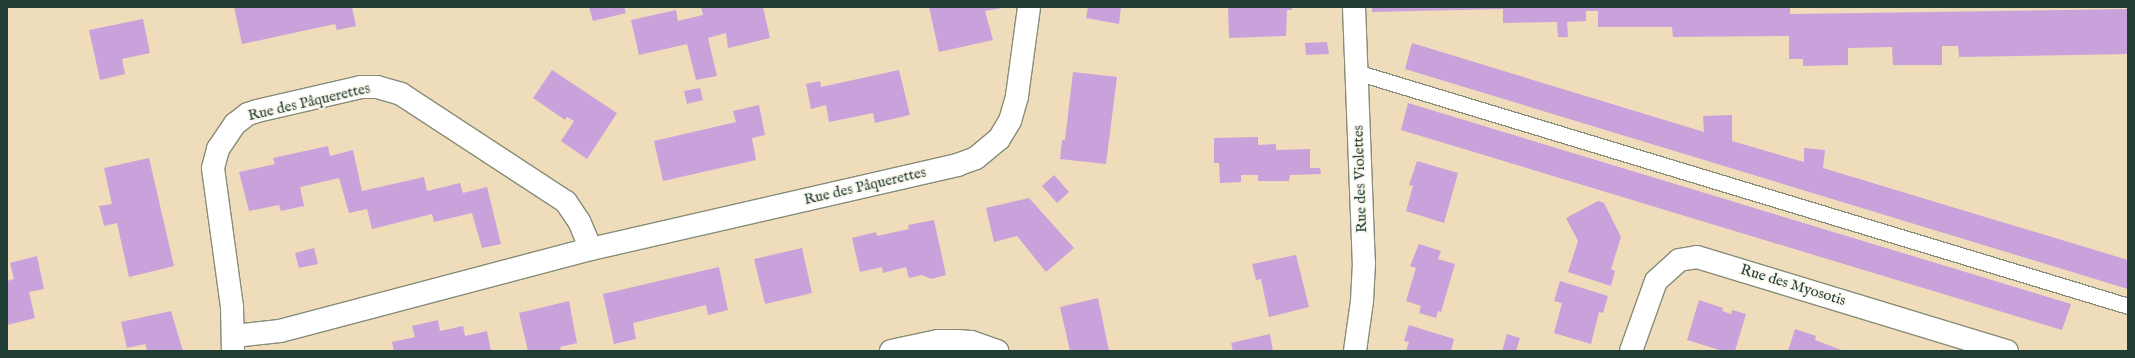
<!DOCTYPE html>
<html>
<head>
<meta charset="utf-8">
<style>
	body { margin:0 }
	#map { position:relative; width:2135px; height:358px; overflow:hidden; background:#efdcba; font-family:"IM FELL English",serif }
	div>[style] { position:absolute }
	.building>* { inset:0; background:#c9a2db }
	.roads { filter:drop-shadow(1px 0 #878c77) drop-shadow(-1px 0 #878c77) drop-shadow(0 1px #878c77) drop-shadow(0 -1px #878c77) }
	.lane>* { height:15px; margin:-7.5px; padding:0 7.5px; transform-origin:7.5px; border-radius:7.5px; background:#fff }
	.street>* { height:22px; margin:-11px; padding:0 11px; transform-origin:11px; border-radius:11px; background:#fff }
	span { translate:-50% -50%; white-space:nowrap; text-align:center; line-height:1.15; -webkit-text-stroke:3.5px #fbf7ec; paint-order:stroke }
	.street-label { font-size:15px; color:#1f3d34 }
	.frame { position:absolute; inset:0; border:8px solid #1f3d34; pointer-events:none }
</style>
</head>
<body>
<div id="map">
	<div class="building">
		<div style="clip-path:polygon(234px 7px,352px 7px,356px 26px,337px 30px,335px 24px,242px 44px)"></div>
		<div style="clip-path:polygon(589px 7px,624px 7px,626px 13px,593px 21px)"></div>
		<div style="clip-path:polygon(701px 7px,763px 7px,770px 38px,728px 48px,726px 33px,708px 38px,717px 76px,696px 80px,687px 44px,639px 55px,631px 20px,676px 10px,678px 21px,703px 15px)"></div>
		<div style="clip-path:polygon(929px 7px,1002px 7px,1002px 8px,985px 11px,993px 40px,939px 52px)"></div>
		<div style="clip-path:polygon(1088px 7px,1121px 7px,1119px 24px,1086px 18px)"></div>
		<div style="clip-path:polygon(1228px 7px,1292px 7px,1292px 10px,1287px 10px,1286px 36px,1229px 38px)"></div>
		<div style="clip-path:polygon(1372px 7px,1790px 7px,1790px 14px,2128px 9px,2128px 54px,1959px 57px,1958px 46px,1942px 46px,1942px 65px,1893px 65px,1892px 47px,1848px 48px,1848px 65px,1803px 66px,1803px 59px,1789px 59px,1789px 36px,1673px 37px,1672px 27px,1598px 27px,1598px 11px,1586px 11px,1586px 21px,1567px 22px,1568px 37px,1558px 37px,1557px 22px,1503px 23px,1503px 9px,1372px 12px)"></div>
		<div style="clip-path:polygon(143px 19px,150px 53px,122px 59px,125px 74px,100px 80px,89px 30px)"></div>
		<div style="clip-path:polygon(1327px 42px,1329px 54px,1306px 55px,1305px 43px)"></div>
		<div style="clip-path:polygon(1412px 43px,1704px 132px,1703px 116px,1732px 115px,1732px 141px,1804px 162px,1804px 148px,1825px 150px,1823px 168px,2128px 260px,2128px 289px,1405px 69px)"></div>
		<div style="clip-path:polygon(552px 70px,617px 113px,587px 159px,561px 141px,574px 121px,567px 117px,565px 120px,533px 98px)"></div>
		<div style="clip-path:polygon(899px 70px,910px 115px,875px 123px,873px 113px,829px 122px,826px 105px,811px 109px,806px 84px,820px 81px,821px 87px)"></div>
		<div style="clip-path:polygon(1073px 72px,1117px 77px,1106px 164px,1060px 159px,1062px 140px,1065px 140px)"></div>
		<div style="clip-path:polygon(700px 88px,703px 100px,687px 104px,684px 91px)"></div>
		<div style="clip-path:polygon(1408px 103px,2071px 304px,2062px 330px,1401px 130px)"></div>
		<div style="clip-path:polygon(759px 105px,765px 135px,752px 138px,756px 160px,663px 181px,654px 141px,736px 122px,733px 111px)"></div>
		<div style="clip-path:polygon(1258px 137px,1258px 145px,1276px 144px,1276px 150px,1310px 149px,1310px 168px,1320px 168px,1321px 174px,1290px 175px,1289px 181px,1258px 181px,1258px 175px,1241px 175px,1241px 182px,1220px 183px,1219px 163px,1214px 163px,1214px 138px)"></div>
		<div style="clip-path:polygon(328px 146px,330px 156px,353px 150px,362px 191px,424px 177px,427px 191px,460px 183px,463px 193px,487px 187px,501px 244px,482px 248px,472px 213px,434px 222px,432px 214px,372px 229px,367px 209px,349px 213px,339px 178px,300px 187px,304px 206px,281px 211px,279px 205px,249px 211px,239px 172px,275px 164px,273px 158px)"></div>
		<div style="clip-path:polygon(149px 158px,174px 266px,129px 277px,117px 223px,104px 226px,99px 206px,112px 204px,104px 168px)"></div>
		<div style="clip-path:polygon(1417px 161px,1458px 173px,1444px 223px,1406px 211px,1413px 186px,1409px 185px)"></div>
		<div style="clip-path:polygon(1054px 175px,1069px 192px,1057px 203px,1042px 186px)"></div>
		<div style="clip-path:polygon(1029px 198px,1074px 248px,1046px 272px,1017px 236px,994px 242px,986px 208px)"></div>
		<div style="clip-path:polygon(1598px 201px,1604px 203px,1621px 237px,1611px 269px,1615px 271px,1611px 286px,1568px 272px,1578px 241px,1566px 218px)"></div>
		<div style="clip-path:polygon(934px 220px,946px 275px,931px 279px,922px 275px,909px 278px,906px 267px,883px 273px,882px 267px,860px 272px,852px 238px,876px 232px,877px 236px,909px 229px,908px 225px)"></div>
		<div style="clip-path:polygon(1419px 244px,1441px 251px,1438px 259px,1455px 264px,1441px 312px,1438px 311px,1436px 318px,1419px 313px,1421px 306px,1406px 301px,1416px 268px,1410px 266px)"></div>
		<div style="clip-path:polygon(314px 248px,318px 264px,299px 268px,295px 253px)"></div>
		<div style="clip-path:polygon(802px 248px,812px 293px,765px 304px,754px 259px)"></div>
		<div style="clip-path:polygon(1296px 255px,1309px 307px,1269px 317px,1261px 279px,1256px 280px,1252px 264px)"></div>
		<div style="clip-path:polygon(37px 256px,44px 289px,29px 292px,35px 318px,7px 325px,7px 281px,14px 279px,10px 263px)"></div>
		<div style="clip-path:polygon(719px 267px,728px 310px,708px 315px,706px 305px,633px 323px,636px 339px,614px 344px,603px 294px)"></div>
		<div style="clip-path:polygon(1560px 281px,1608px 296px,1603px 313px,1599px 312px,1591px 344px,1554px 333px,1562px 303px,1554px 301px)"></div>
		<div style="clip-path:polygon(1098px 298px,1109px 351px,1070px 351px,1060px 307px)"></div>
		<div style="clip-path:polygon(1699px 300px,1723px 308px,1722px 311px,1731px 314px,1732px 310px,1746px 314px,1735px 351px,1723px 351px,1687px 340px)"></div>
		<div style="clip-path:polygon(569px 301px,577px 343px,560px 347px,561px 351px,528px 351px,519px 313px)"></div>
		<div style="clip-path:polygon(171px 311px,183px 351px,147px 351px,145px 344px,127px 348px,121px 322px)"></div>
		<div style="clip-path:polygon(438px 320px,440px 331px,463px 326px,465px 336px,487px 331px,491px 351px,394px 351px,392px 342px,415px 337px,412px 326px)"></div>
		<div style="clip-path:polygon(1409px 325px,1454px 339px,1451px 351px,1406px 351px,1409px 342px,1404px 341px)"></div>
		<div style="clip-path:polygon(1795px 329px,1816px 336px,1815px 340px,1844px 351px,1788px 351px)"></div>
		<div style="clip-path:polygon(1270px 334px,1273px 351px,1233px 351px,1231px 343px)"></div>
		<div style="clip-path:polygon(1507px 334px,1520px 338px,1516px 351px,1502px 351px)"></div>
	</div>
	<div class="roads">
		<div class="lane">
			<div style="left:1356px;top:72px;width:807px;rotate:16.86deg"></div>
		</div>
		<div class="street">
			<div style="left:1354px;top:7px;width:256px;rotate:87.8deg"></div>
			<div style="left:1364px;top:263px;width:38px;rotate:93deg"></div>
			<div style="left:1362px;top:301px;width:50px;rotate:98deg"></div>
			<div style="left:234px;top:336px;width:46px;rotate:-6.2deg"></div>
			<div style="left:280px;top:331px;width:322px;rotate:-14.8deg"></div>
			<div style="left:591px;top:249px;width:376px;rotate:-12.9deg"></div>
			<div style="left:957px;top:165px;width:20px;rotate:-20deg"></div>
			<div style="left:976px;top:158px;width:30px;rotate:-40deg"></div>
			<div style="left:999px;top:139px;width:21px;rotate:-59deg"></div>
			<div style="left:1010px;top:121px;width:26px;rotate:-74deg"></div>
			<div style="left:1017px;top:96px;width:90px;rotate:-82.3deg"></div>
			<div style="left:233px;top:351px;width:44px;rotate:-91.3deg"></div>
			<div style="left:232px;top:307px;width:140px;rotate:-97.8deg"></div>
			<div style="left:213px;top:168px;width:20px;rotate:-75deg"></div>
			<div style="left:218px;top:149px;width:30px;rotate:-56deg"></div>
			<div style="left:235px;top:124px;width:16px;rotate:-38deg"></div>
			<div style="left:248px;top:114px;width:9px;rotate:-18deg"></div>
			<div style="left:257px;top:111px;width:107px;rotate:-13deg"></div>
			<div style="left:361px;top:87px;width:16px"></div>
			<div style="left:377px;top:87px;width:25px;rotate:16deg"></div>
			<div style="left:401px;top:94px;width:197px;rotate:33.2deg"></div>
			<div style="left:566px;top:202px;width:23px;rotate:56deg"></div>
			<div style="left:579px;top:221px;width:30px;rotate:67deg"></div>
			<div style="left:891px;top:351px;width:48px;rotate:-12deg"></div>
			<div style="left:938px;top:341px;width:19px"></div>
			<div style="left:957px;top:341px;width:14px;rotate:4deg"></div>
			<div style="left:971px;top:342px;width:28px;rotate:19deg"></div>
			<div style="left:1631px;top:351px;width:74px;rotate:-70.3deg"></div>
			<div style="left:1656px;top:281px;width:31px;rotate:-42deg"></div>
			<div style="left:1679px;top:260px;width:18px;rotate:-9deg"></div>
			<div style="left:1697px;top:257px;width:324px;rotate:16.9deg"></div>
		</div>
	</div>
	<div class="street-label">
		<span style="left:309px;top:102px;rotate:-13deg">Rue des Pâquerettes</span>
		<span style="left:1360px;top:179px;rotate:-92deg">Rue des Violettes</span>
		<span style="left:865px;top:186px;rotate:-13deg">Rue des Pâquerettes</span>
		<span style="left:1793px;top:285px;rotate:17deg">Rue des Myosotis</span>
	</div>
	<div class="frame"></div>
</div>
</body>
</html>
